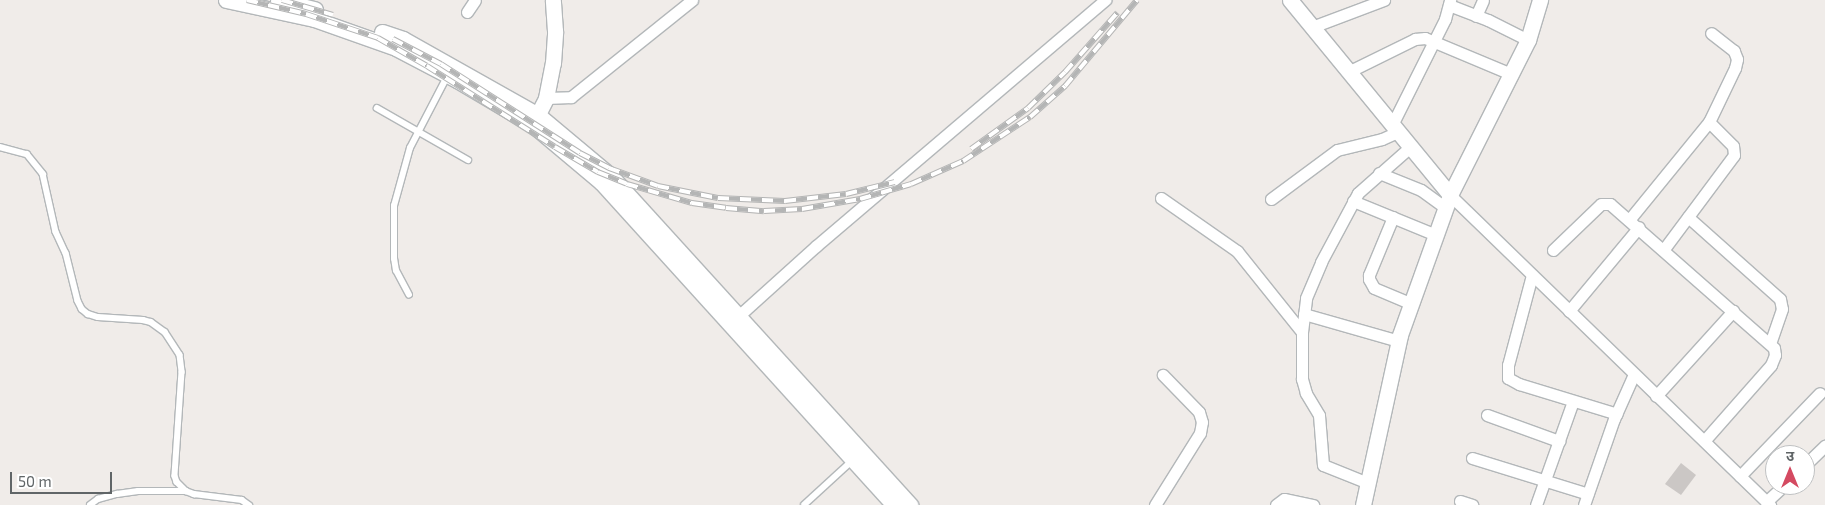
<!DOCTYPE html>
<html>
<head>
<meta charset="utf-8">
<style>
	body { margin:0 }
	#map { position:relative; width:1825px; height:505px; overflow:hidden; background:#f0ece9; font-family:"Exo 2","Noto Sans Devanagari",sans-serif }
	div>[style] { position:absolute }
	.building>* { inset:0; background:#cbc7c5 }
	.roads { filter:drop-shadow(1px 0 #b3b7b9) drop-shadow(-1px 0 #b3b7b9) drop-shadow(0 1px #b3b7b9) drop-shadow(0 -1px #b3b7b9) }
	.lane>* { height:5.5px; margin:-2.75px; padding:0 2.75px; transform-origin:2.75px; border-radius:2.75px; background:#fff }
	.street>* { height:11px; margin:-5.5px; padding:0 5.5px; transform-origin:5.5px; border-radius:5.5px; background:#fff }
	.secondary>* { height:15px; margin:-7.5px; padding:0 7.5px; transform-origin:7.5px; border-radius:7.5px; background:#fff }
	.rail>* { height:5.5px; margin-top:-2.75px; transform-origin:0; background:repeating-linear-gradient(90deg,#fff 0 11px,#b4b5b5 0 22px); box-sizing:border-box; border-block:1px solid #b4b5b5 }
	span { translate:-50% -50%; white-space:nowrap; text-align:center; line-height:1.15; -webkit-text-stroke:5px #fff; paint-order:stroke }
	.north { position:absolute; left:1765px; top:445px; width:50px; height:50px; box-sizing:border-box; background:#fff; border:1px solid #bfc1c2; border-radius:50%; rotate:0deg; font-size:14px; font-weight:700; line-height:20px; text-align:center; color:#606567 }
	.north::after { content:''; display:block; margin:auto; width:18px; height:22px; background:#d44a61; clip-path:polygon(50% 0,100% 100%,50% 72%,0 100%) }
	.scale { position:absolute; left:10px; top:472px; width:102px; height:22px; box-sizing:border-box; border:2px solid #606567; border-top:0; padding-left:6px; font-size:15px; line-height:18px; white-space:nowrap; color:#606567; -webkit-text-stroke:4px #fff; paint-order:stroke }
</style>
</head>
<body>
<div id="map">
	<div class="building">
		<div style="clip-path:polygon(1681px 463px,1696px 475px,1681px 495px,1665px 484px)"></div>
	</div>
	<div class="roads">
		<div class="lane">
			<div style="left:377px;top:108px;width:105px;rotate:29.7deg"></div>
			<div style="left:0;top:147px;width:28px;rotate:15deg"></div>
			<div style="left:27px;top:154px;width:26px;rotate:51deg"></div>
			<div style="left:43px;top:174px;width:59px;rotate:77.4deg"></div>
			<div style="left:56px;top:232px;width:23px;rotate:65deg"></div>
			<div style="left:66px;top:253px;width:49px;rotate:76deg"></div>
			<div style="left:78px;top:301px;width:9px;rotate:63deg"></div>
			<div style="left:82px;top:309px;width:8px;rotate:40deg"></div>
			<div style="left:88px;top:314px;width:10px;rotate:17deg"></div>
			<div style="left:98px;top:317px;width:45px;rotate:3.8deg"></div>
			<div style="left:143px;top:320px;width:8px;rotate:14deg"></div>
			<div style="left:151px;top:322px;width:17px;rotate:36deg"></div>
			<div style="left:165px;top:332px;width:27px;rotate:57deg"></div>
			<div style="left:180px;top:355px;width:17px;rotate:83deg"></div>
			<div style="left:182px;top:372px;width:104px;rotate:93.9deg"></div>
			<div style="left:175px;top:476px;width:6px;rotate:72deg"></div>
			<div style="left:177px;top:482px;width:13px;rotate:45deg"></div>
			<div style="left:186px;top:491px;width:9px;rotate:21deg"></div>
			<div style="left:194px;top:494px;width:48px;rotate:7.1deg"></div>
			<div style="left:242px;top:500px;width:9px;rotate:36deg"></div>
			<div style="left:409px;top:295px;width:27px;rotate:-118deg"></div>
			<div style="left:396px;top:271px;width:12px;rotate:-99deg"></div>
			<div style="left:394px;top:259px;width:53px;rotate:-90deg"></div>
			<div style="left:394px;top:206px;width:60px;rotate:-74.6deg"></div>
			<div style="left:410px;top:148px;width:80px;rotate:-62.5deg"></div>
			<div style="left:90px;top:505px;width:10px;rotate:-37deg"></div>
			<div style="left:98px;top:499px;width:20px;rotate:-15deg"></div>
			<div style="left:117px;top:494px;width:21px;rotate:-8deg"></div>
			<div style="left:138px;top:491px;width:48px"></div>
			<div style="left:804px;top:505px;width:65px;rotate:-42.5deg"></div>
		</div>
		<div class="street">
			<div style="left:1449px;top:5px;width:42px;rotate:21deg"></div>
			<div style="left:1488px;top:20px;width:45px;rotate:26.6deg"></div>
			<div style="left:467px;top:12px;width:14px;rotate:-56deg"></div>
			<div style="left:1476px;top:16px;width:17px;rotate:-66deg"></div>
			<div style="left:1312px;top:27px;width:77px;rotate:-20.6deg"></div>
			<div style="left:1348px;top:72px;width:75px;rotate:-26.2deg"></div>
			<div style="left:1415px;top:39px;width:10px;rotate:-6deg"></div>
			<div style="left:1425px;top:38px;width:93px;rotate:22.7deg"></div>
			<div style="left:546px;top:98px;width:25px;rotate:-2deg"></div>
			<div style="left:571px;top:97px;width:155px;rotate:-38.7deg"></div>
			<div style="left:1392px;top:125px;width:119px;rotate:-63.4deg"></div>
			<div style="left:1445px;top:19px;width:20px;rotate:-75deg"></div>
			<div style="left:1379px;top:173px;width:45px;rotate:22deg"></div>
			<div style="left:1421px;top:190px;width:31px;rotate:36deg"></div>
			<div style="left:1450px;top:195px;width:446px;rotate:44.1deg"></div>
			<div style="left:1161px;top:198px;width:93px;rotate:34.9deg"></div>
			<div style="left:1237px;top:251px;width:104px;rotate:51.3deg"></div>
			<div style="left:1271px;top:199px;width:82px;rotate:-36.6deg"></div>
			<div style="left:1337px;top:150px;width:46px;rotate:-13.7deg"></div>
			<div style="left:1382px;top:139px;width:17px;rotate:-24deg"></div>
			<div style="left:1353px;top:201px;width:90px;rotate:22.3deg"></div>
			<div style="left:1393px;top:217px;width:63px;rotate:112.5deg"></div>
			<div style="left:1369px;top:275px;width:4px;rotate:90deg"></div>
			<div style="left:1369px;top:279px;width:10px;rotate:61deg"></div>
			<div style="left:1374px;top:288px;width:41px;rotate:22.8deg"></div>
			<div style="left:1688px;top:217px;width:123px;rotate:41.7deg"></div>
			<div style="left:1780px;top:299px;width:10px;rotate:79deg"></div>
			<div style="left:1782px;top:309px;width:36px;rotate:109deg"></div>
			<div style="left:1629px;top:220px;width:127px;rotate:-50.8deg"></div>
			<div style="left:1709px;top:122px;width:60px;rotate:-64.3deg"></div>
			<div style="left:1735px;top:68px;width:9px;rotate:-77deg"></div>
			<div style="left:1737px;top:59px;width:9px;rotate:-111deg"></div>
			<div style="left:1734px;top:51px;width:29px;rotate:-142deg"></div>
			<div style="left:1664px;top:249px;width:117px;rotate:-53.3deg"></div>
			<div style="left:1734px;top:155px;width:9px;rotate:-96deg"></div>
			<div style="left:1733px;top:146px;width:34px;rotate:-135deg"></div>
			<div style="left:1553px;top:250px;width:66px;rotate:-43.8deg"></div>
			<div style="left:1601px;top:204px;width:9px"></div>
			<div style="left:1610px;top:204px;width:218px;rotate:41.3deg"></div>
			<div style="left:1774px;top:348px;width:7px;rotate:82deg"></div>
			<div style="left:1775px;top:355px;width:11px;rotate:112deg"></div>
			<div style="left:1771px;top:365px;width:101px;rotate:131.4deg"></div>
			<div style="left:1532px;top:275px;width:93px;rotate:104.9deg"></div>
			<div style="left:1508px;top:365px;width:13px;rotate:90deg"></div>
			<div style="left:1508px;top:378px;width:13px;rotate:29deg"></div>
			<div style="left:1519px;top:384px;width:102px;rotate:17deg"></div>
			<div style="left:1569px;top:311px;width:109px;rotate:-50.2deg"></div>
			<div style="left:1304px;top:314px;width:99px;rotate:15.9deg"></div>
			<div style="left:733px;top:321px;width:112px;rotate:-42.1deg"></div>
			<div style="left:816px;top:246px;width:380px;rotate:-40.4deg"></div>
			<div style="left:1656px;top:396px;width:115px;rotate:-47.8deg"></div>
			<div style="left:1487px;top:415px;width:77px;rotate:19.9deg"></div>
			<div style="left:1472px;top:458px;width:121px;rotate:17.2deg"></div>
			<div style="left:1805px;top:465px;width:28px;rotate:-44deg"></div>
			<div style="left:1740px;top:476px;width:115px;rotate:-46.1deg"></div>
			<div style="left:1368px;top:483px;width:48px;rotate:-158.2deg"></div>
			<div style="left:1323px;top:465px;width:50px;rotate:-94.6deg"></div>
			<div style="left:1319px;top:415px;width:26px;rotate:-121deg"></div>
			<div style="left:1306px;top:393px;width:15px;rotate:-106deg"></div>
			<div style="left:1302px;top:379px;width:47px;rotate:-90deg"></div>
			<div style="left:1302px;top:332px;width:34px;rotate:-83deg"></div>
			<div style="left:1306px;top:298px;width:39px;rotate:-67deg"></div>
			<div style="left:1321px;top:262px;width:78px;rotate:-61.8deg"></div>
			<div style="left:1358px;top:193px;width:69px;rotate:-41.5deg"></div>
			<div style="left:1460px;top:501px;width:13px;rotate:18deg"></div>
			<div style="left:1766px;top:502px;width:25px;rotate:-43deg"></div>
			<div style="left:1155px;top:505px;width:85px;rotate:-58deg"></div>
			<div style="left:1200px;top:433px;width:11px;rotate:-80deg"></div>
			<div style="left:1202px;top:422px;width:10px;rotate:-107deg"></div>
			<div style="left:1199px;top:412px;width:52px;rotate:-134.2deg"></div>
			<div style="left:1276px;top:505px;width:10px;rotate:-37deg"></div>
			<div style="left:1284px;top:499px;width:30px;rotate:12deg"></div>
			<div style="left:1536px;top:505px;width:110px;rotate:-70.4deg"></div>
			<div style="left:1584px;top:505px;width:91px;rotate:-70.8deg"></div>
			<div style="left:1614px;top:419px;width:49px;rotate:-66deg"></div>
		</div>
		<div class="secondary">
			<div style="left:226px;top:0;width:90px;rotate:12.2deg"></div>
			<div style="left:314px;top:19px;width:87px;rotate:19.5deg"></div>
			<div style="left:396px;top:48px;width:69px;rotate:27.7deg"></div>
			<div style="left:457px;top:80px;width:88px;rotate:30.6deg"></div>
			<div style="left:533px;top:125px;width:89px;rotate:40deg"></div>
			<div style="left:601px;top:182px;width:436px;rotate:47.8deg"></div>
			<div style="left:278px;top:0;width:38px;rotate:14deg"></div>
			<div style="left:1290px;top:0;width:252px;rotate:50.6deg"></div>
			<div style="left:382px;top:32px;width:22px;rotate:18deg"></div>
			<div style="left:403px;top:39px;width:155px;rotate:29.4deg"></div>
			<div style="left:538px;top:115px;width:95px;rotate:39.9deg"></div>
			<div style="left:611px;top:176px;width:445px;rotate:47.7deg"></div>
			<div style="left:534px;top:122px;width:27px;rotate:-63deg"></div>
			<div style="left:546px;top:98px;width:36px;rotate:-79deg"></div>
			<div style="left:553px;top:63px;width:32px;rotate:-86deg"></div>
			<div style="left:555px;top:31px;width:31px;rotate:-94deg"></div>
			<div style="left:1363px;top:505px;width:174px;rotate:-77.7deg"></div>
			<div style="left:1400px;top:335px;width:149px;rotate:-70.3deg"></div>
			<div style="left:1450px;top:195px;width:174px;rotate:-63.3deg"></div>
			<div style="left:1528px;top:40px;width:42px;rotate:-73.3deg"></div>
		</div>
	</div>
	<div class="rail">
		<div style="left:247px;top:0;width:61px;rotate:13.3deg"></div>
		<div style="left:306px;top:14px;width:76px;rotate:18.4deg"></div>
		<div style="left:378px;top:38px;width:56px;rotate:29.7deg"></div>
		<div style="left:427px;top:66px;width:151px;rotate:32.3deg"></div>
		<div style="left:555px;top:147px;width:50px;rotate:30.2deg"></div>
		<div style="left:598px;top:172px;width:31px;rotate:22deg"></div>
		<div style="left:627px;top:184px;width:68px;rotate:16.3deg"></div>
		<div style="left:692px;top:203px;width:34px;rotate:8deg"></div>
		<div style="left:726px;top:208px;width:38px;rotate:5deg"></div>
		<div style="left:764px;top:211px;width:38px;rotate:-3deg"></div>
		<div style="left:802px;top:209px;width:59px;rotate:-9.8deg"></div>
		<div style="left:860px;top:199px;width:53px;rotate:-16.4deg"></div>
		<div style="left:911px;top:184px;width:57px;rotate:-23.9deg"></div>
		<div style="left:963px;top:161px;width:80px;rotate:-33.3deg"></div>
		<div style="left:1030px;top:117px;width:47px;rotate:-41.5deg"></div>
		<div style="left:1065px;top:86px;width:112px;rotate:-50.1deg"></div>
		<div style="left:282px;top:0;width:53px;rotate:16.4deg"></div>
		<div style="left:393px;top:39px;width:54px;rotate:27.5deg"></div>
		<div style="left:441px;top:64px;width:165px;rotate:32.6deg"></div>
		<div style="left:580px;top:153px;width:33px;rotate:27deg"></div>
		<div style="left:609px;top:168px;width:52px;rotate:20.2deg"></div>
		<div style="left:658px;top:186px;width:61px;rotate:11.3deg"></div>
		<div style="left:718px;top:198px;width:67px;rotate:2.6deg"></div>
		<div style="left:785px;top:201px;width:61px;rotate:-6.5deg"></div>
		<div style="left:846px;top:194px;width:50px;rotate:-13.8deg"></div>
		<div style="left:971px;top:149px;width:70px;rotate:-35.7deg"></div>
		<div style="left:1028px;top:108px;width:52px;rotate:-44.2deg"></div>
		<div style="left:1065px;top:72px;width:79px;rotate:-48.6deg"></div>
	</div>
	<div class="north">उ</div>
	<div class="scale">50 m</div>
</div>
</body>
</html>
